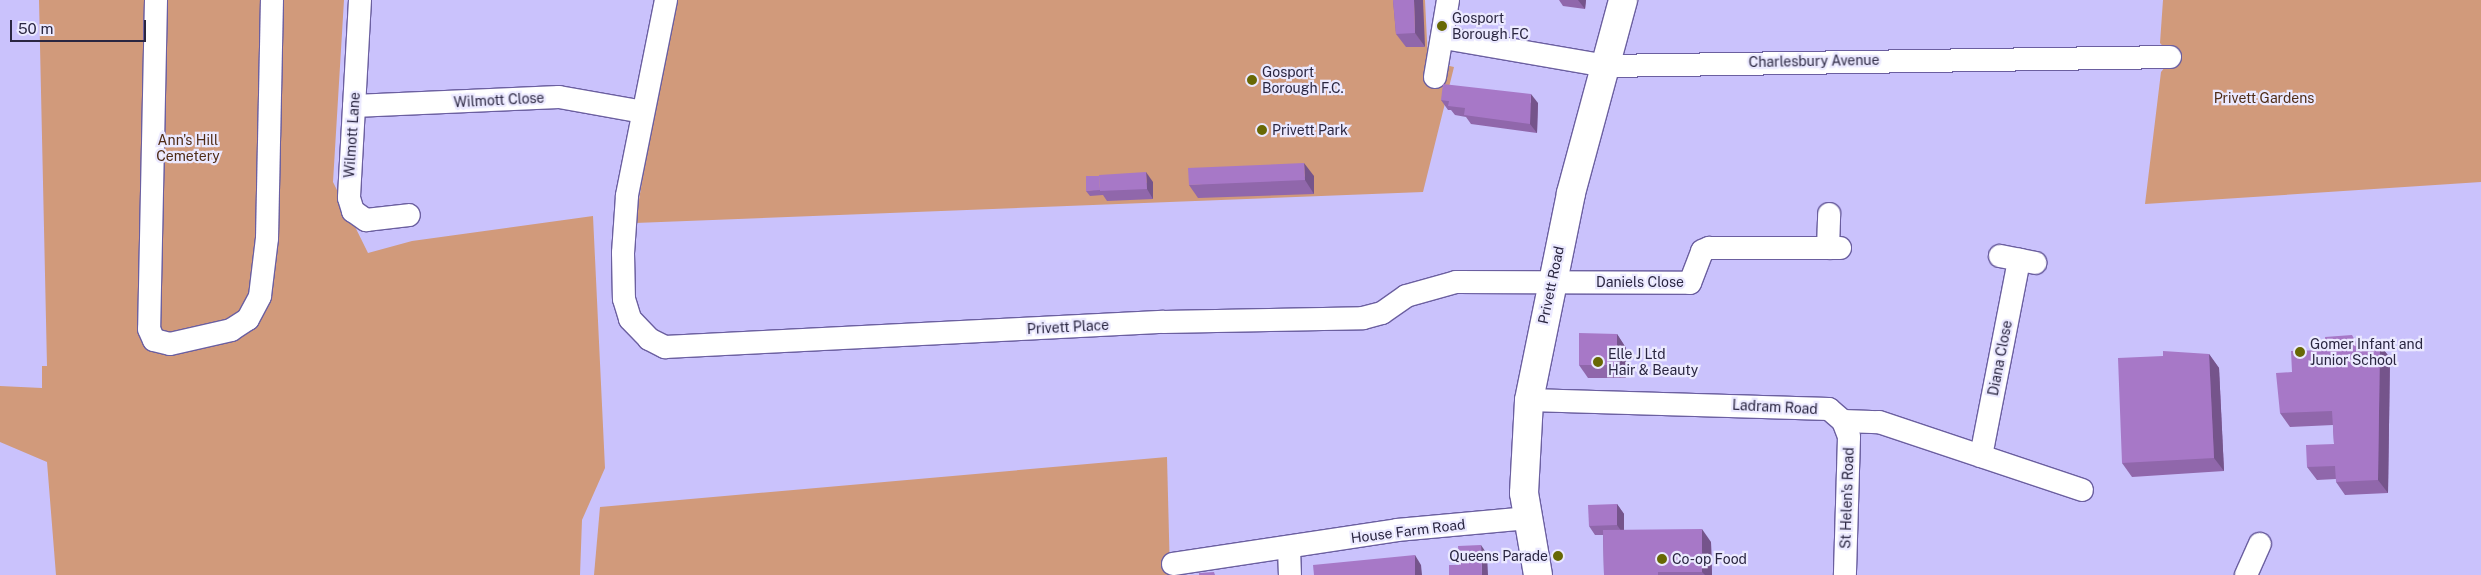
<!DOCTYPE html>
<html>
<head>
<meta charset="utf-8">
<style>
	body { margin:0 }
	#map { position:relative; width:2481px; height:575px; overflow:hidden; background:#cac2fc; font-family:"Public Sans",sans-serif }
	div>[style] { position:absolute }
	.green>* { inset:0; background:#d19a7b }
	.roads { filter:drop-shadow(1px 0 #6b5fa0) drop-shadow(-1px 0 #6b5fa0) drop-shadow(0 1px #6b5fa0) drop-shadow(0 -1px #6b5fa0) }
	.minor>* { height:22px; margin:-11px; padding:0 11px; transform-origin:11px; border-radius:11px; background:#fff }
	.major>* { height:28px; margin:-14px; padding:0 14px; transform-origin:14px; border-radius:14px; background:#fff }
	.wall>* { inset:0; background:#9067ab }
	.shaded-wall>* { inset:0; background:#75548b }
	.building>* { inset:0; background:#a778c7 }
	.dots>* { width:14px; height:14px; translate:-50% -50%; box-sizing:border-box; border:2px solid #ebe9ff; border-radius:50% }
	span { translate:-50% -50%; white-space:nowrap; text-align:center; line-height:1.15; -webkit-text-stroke:4.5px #ebe9ff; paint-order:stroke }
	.poi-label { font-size:14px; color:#2a2641 }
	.left { translate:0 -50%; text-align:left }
	.right { translate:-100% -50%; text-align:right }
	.street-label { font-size:14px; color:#2a2641 }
	.park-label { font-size:14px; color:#4f2c16 }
	.scale { position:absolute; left:10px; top:20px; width:136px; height:22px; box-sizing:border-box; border:2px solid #2a2641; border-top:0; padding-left:6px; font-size:15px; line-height:18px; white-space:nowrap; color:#2a2641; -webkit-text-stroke:4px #ebe9ff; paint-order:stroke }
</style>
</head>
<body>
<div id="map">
	<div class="green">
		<div style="clip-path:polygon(39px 0,344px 0,333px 182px,368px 253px,412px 241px,593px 216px,605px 468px,582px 520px,580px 575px,56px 575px,47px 462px,0 442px,0 386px,42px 388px,42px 366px,47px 366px)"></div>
		<div style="clip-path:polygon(673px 0,1425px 0,1428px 61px,1454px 67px,1423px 192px,635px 223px)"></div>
		<div style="clip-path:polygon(2163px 0,2481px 0,2481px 182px,2145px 204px,2161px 72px,2173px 57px,2160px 43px)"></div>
		<div style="clip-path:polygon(1167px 457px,1170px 575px,594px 575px,600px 507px)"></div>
	</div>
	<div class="roads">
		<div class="minor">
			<div style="left:156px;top:0;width:329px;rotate:91.2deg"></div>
			<div style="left:149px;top:329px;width:12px;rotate:66deg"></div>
			<div style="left:154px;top:340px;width:16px;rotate:14deg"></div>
			<div style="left:170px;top:344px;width:63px;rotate:-12.9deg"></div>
			<div style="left:231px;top:330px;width:20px;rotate:-33deg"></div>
			<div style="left:248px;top:319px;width:26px;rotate:-62deg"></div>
			<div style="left:260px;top:296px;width:58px;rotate:-83.1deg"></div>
			<div style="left:267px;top:238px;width:238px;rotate:-88.8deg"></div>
			<div style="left:360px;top:0;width:198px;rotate:93.2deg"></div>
			<div style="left:349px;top:198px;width:14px;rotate:73deg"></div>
			<div style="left:353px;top:211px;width:16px;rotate:35deg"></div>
			<div style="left:366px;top:220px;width:43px;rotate:-6.6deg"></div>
			<div style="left:666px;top:0;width:200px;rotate:101.3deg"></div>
			<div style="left:627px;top:196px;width:57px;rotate:94deg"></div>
			<div style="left:623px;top:253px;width:46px;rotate:88.8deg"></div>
			<div style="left:624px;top:299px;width:21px;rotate:73deg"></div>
			<div style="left:630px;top:319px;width:28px;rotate:46deg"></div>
			<div style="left:649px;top:339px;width:18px;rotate:27deg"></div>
			<div style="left:665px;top:347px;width:499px;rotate:-2.9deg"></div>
			<div style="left:1163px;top:322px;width:200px;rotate:-1.1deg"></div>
			<div style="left:1363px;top:318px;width:20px;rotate:-15deg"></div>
			<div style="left:1382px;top:313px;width:29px;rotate:-35deg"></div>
			<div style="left:1406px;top:296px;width:52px;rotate:-15.6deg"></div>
			<div style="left:1456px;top:282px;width:234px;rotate:0.2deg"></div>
			<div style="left:1690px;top:283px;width:34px;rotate:-69deg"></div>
			<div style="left:1702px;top:251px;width:8px;rotate:-23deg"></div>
			<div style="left:1709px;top:248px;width:131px"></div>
			<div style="left:1444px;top:38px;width:164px;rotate:9.8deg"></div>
			<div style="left:1606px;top:66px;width:564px;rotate:-0.91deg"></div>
			<div style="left:1435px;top:77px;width:78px;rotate:-80.4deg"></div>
			<div style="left:354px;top:106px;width:205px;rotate:-2.5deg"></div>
			<div style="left:559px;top:97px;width:85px;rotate:10.1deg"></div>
			<div style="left:1828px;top:248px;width:34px;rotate:-88deg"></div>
			<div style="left:2000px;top:256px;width:36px;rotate:11deg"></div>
			<div style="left:1529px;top:400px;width:300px;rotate:1.7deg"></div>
			<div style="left:1829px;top:409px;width:18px;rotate:41deg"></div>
			<div style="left:1843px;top:421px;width:36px;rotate:2deg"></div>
			<div style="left:1879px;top:422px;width:214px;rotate:18.5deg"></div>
			<div style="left:1843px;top:421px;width:17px;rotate:69deg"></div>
			<div style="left:1849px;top:437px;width:138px;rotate:91.7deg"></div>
			<div style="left:1981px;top:456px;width:200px;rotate:-79deg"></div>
			<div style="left:1289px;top:548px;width:27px;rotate:88deg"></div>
			<div style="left:1173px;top:564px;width:227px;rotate:-8.6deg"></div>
			<div style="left:1397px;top:530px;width:132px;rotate:-5.2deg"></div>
			<div style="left:2246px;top:575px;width:34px;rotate:-66deg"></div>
		</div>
		<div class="major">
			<div style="left:1538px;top:575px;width:83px;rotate:-99.7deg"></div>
			<div style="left:1524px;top:493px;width:93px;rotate:-86.9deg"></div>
			<div style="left:1529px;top:400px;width:211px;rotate:-78.5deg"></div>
			<div style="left:1571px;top:193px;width:200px;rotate:-74.9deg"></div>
		</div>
	</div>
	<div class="wall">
		<div style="clip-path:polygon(1393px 0,1425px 47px,1406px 47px,1396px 34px)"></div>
		<div style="clip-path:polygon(1559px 0,1586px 0,1585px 9px,1563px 6px)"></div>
		<div style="clip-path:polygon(1441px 100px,1538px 103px,1537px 133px,1471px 124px,1466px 117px,1455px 115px,1451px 110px,1448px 110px)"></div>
		<div style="clip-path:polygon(1314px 176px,1314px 194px,1198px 198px,1189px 185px)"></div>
		<div style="clip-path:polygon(1153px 182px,1153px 199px,1107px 201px,1103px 195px,1090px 196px,1086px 191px)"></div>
		<div style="clip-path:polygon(1617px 334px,1626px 348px,1626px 378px,1588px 378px,1579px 365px)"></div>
		<div style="clip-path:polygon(2359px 345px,2380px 345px,2390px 358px,2388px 493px,2345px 495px,2336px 482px,2336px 479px,2317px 480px,2307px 467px,2334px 444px,2333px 425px,2290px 427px,2280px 413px,2292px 372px,2326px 350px)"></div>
		<div style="clip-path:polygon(2209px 354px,2219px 368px,2224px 471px,2132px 477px,2122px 463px)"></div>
		<div style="clip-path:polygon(1617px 504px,1624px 514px,1624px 530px,1711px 542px,1712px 575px,1604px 575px,1603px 535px,1595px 535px,1589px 526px)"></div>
	</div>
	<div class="shaded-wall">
		<div style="clip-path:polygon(1414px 0,1423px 0,1425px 47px,1415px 33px)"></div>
		<div style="clip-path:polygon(1578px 0,1586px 0,1585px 9px)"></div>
		<div style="clip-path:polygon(1531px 94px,1538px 103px,1537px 133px,1530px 124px)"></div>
		<div style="clip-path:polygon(1304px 163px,1314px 176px,1314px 194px,1305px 180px)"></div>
		<div style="clip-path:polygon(1146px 172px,1153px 182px,1153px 199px,1147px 189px)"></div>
		<div style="clip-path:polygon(1617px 334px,1626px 348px,1626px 378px,1617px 365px)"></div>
		<div style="clip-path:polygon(2380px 345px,2390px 358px,2388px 493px,2378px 480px)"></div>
		<div style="clip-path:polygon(2209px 354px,2219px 368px,2224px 471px,2214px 458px)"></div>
		<div style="clip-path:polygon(1617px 504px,1624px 514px,1624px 535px,1617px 525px)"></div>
		<div style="clip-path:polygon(1702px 529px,1711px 542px,1712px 575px,1705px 575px,1702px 572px)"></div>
		<div style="clip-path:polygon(1481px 545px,1487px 554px,1488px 575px,1482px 575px)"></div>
		<div style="clip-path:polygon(1415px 555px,1421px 565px,1422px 575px,1415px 575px)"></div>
	</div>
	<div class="building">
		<div style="clip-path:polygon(1393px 0,1414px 0,1415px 33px,1396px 34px)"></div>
		<div style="clip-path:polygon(1443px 84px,1531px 94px,1530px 124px,1464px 115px,1465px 108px,1448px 106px,1449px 101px,1441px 100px)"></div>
		<div style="clip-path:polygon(1304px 163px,1305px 180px,1189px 185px,1188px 168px)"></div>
		<div style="clip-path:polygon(1146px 172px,1147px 189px,1100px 191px,1099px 175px)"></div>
		<div style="clip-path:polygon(1086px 176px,1099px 176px,1100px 190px,1086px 191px)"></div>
		<div style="clip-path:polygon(1579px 333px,1617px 334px,1617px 365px,1579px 365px)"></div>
		<div style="clip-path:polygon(2352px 335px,2358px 346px,2380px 345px,2378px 480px,2336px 482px,2335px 466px,2307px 467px,2306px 445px,2334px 444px,2332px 411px,2280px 413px,2276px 373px,2292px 372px,2291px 351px,2326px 350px,2325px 337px)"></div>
		<div style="clip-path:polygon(2163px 351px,2209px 354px,2214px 458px,2122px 463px,2118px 358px,2163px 356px)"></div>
		<div style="clip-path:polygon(1617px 504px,1617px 525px,1589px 526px,1588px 505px)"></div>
		<div style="clip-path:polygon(1702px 529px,1702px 572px,1658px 572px,1658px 575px,1604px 575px,1603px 530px)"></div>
		<div style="clip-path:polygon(1481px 545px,1482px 575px,1449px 575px,1449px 565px,1459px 565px,1458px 546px)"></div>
		<div style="clip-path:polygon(1415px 555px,1415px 575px,1314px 575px,1313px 565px)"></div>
		<div style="clip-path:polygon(1214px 572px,1215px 575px,1199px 575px,1199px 573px)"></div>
	</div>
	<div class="dots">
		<div style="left:1442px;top:26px;background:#676804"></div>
		<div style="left:1252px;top:80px;background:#676804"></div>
		<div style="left:1262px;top:130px;background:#676804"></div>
		<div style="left:2300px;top:352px;background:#676804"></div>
		<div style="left:1598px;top:362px;background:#676804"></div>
		<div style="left:1558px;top:556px;background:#676804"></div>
		<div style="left:1662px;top:559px;background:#676804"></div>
	</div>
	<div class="poi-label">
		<span class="left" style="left:1452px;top:26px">Gosport<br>Borough FC</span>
		<span class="left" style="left:1262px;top:80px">Gosport<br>Borough F.C.</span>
		<span class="left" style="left:1272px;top:130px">Privett Park</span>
		<span class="left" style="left:2310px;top:352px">Gomer Infant and<br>Junior School</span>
		<span class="left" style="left:1608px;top:362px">Elle J Ltd<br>Hair &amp; Beauty</span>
		<span class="right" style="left:1548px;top:556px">Queens Parade</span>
		<span class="left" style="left:1672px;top:559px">Co-op Food</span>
	</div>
	<div class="street-label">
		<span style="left:1814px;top:61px;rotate:-1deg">Charlesbury Avenue</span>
		<span style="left:499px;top:100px;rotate:-3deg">Wilmott Close</span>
		<span style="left:352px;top:135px;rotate:-86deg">Wilmott Lane</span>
		<span style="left:1640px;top:282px">Daniels Close</span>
		<span style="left:1551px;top:285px;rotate:-78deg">Privett Road</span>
		<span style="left:1068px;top:327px;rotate:-3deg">Privett Place</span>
		<span style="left:2000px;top:358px;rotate:-79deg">Diana Close</span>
		<span style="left:1775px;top:407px;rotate:3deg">Ladram Road</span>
		<span style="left:1847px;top:498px;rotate:-88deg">St Helen's Road</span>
		<span style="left:1408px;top:531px;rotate:-7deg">House Farm Road</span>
	</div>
	<div class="park-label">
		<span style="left:2264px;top:98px">Privett Gardens</span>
		<span style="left:188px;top:148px">Ann's Hill<br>Cemetery</span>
	</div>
	<div class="scale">50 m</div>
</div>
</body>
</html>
